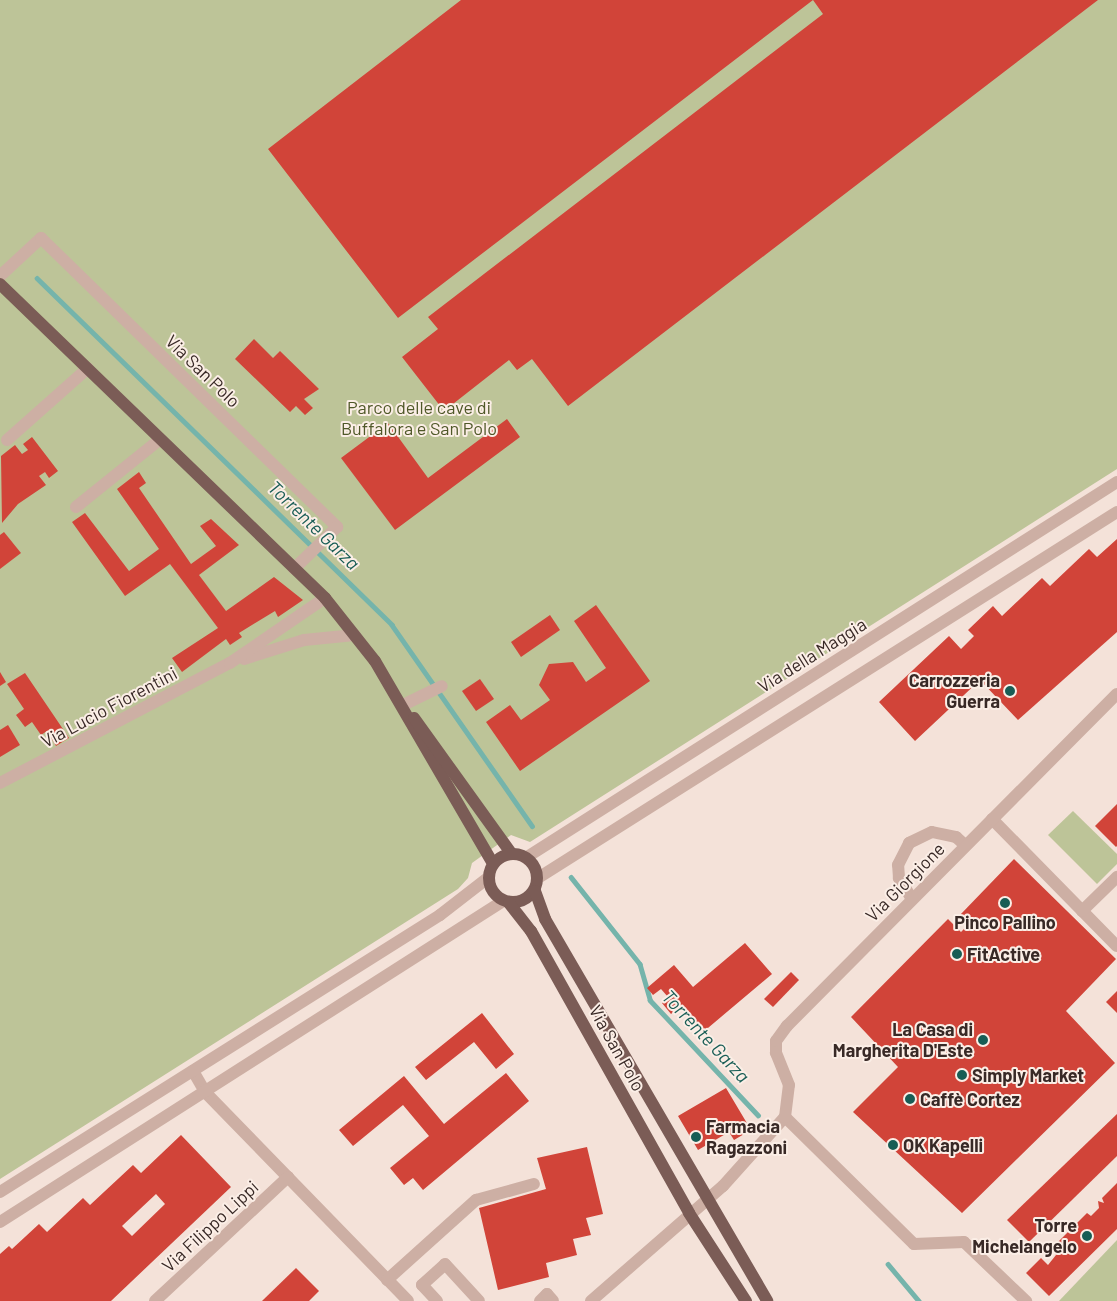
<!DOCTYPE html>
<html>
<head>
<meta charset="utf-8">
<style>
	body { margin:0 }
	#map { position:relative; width:1117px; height:1301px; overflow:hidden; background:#f4e2d9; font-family:Barlow,sans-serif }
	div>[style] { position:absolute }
	.green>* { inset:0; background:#bdc498 }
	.stream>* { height:4.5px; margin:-2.25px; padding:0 2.25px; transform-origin:2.25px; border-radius:2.25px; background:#75b4ab }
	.building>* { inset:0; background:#d14439 }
	.minor>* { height:12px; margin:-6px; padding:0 6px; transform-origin:6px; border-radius:6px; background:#cdafa4 }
	.major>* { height:12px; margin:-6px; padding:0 6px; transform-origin:6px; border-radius:6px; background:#7b5c56 }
	.major>.ring { margin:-6px; padding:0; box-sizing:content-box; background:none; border:12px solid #7b5c56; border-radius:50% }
	.dots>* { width:14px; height:14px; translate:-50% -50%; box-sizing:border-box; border:2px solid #fbeee6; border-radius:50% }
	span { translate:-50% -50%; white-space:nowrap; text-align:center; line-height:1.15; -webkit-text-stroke:4px #fbeee6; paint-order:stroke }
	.street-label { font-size:18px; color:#382926 }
	.park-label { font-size:18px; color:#4f5828 }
	.poi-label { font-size:18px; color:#382926; font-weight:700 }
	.right { translate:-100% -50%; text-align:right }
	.left { translate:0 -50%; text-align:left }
	.water-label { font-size:19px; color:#185d55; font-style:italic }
</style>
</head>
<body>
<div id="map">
	<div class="green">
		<div style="clip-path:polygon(0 0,1117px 0,1117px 469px,530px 842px,511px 835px,472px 863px,468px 878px,458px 889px,0 1179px)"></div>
		<div style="clip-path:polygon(1073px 811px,1117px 854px,1117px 864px,1097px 884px,1048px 835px)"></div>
		<div style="clip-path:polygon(1117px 1240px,1117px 1301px,1059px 1301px)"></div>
	</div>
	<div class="stream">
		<div style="left:37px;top:278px;width:496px;rotate:44.3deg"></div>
		<div style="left:392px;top:625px;width:245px;rotate:55.1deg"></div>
		<div style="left:571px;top:877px;width:111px;rotate:51.6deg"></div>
		<div style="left:640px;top:964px;width:37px;rotate:74deg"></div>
		<div style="left:650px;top:1000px;width:158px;rotate:46.8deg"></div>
		<div style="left:888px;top:1264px;width:48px;rotate:50deg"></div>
	</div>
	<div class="building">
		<div style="clip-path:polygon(461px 0,1098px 0,568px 406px,532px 359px,517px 370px,509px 360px,444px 411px,402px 357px,438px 329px,428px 317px,823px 14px,813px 0,398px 318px,268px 149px)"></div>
		<div style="clip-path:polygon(254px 339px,273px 358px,280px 351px,319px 389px,304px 399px,313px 408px,305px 415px,296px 406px,290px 412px,235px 359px)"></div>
		<div style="clip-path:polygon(507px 419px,520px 437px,395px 530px,341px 458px,388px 423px,428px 478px)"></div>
		<div style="clip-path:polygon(32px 437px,58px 471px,49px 478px,45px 472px,39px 476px,46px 485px,18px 504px,2px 523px,1px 456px,15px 445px,22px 454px,28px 450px,23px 444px)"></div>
		<div style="clip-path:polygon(139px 472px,146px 483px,139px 488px,191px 564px,216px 546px,200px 526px,211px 519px,239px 545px,199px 575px,226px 611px,274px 577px,303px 600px,278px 617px,275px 611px,239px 633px,242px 637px,230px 645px,226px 639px,182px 672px,172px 658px,218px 628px,170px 564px,125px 596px,72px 522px,85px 513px,129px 571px,159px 549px,117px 489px)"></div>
		<div style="clip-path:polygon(4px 532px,21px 553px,0 569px,0 535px)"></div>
		<div style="clip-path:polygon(1117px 539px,1117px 632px,1018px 720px,980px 680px,915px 741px,879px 702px,949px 636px,961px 649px,974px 636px,968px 630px,993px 606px,1002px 616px,1042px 578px,1050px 586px,1089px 549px,1097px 557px)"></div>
		<div style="clip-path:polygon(596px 605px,650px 681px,520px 771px,486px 722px,510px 705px,521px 720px,550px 700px,539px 685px,549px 664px,573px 662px,586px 682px,606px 668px,574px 621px)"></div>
		<div style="clip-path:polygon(550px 615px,560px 630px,521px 657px,511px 642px)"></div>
		<div style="clip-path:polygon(0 672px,6px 682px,0 686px)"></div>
		<div style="clip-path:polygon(25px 673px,69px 738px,56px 746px,47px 731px,41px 735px,32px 722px,25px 727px,16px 715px,24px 709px,7px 684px)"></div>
		<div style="clip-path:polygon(480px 679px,494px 699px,476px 711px,462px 691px)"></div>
		<div style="clip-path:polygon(8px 725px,20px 745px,0 757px,0 730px)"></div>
		<div style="clip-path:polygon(1117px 804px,1117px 846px,1116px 847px,1095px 826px)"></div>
		<div style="clip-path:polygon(1014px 859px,1116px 959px,1066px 1011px,1115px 1063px,962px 1213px,853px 1112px,898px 1067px,851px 1017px,948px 919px,961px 932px,969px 924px,960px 915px)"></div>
		<div style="clip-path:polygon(745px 943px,772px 974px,702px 1033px,679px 1007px,671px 1014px,662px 1003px,668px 997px,661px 989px,653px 995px,647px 988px,674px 965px,693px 987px)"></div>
		<div style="clip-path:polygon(791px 972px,799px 980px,773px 1007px,764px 999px)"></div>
		<div style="clip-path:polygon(1117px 991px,1117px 1013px,1106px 1002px)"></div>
		<div style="clip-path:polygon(482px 1013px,514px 1054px,496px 1069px,474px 1042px,426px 1080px,415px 1067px)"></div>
		<div style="clip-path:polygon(506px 1073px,529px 1101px,423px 1190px,413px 1178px,404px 1185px,390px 1168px,429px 1136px,403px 1105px,353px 1146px,339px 1130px,404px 1076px,444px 1124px)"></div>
		<div style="clip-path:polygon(726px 1088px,751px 1130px,734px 1140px,729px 1132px,698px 1150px,678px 1116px)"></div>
		<div style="clip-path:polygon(1117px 1114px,1117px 1156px,1029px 1242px,1007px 1220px)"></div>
		<div style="clip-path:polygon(evenodd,181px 1135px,231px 1187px,111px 1301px,0 1301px,0 1254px,9px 1246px,12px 1249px,39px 1224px,47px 1232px,83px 1198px,90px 1205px,133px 1165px,141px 1173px,181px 1135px,156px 1194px,165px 1204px,132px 1236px,122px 1226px,156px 1194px)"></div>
		<div style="clip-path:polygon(587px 1147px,603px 1214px,586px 1218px,591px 1235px,573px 1239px,577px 1255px,546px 1263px,549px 1277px,498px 1290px,479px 1208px,546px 1189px,537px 1158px)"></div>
		<div style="clip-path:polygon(1117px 1183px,1117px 1229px,1049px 1296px,1026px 1273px,1041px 1258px,1048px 1265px,1056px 1255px,1051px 1247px,1060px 1247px,1057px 1243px,1087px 1213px,1091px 1216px,1099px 1208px,1098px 1201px,1104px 1203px,1102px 1198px)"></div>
		<div style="clip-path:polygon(296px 1268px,319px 1291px,309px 1301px,262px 1301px)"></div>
	</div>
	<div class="minor">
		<div style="left:0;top:276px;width:56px;rotate:-42.8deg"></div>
		<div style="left:41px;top:238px;width:414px;rotate:44.3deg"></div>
		<div style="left:337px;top:527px;width:60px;rotate:135.7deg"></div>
		<div style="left:7px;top:440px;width:108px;rotate:-41.6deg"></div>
		<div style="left:76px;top:507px;width:107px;rotate:-38.9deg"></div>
		<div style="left:244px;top:659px;width:63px;rotate:-17.6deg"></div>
		<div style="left:304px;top:640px;width:51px;rotate:-5.6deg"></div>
		<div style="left:403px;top:705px;width:43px;rotate:-26deg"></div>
		<div style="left:0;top:783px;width:259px;rotate:-27.6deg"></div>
		<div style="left:230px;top:663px;width:115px;rotate:-34.4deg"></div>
		<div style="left:992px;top:819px;width:178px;rotate:45.5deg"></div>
		<div style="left:527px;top:857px;width:699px;rotate:-32.44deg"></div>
		<div style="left:538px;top:878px;width:685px;rotate:-32.3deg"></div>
		<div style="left:912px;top:899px;width:25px;rotate:-122deg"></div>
		<div style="left:899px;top:878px;width:13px;rotate:-94deg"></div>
		<div style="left:898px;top:865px;width:25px;rotate:-63deg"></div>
		<div style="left:909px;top:843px;width:25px;rotate:-26deg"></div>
		<div style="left:932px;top:832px;width:25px;rotate:12deg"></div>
		<div style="left:956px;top:837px;width:12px;rotate:42deg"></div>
		<div style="left:1082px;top:911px;width:49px;rotate:-44.2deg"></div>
		<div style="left:193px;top:1071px;width:24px;rotate:60deg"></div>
		<div style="left:205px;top:1092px;width:291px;rotate:45.8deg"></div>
		<div style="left:785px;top:1117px;width:181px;rotate:44.6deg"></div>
		<div style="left:914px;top:1244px;width:50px;rotate:-2.3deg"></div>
		<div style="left:964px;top:1242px;width:86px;rotate:43.6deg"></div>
		<div style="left:0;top:1192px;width:520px;rotate:-32.19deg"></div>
		<div style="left:440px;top:915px;width:62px;rotate:-37.8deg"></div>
		<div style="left:0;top:1222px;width:597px;rotate:-32.54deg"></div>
		<div style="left:387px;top:1280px;width:120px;rotate:-42deg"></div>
		<div style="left:476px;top:1200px;width:60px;rotate:-15.4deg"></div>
		<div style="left:155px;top:1301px;width:182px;rotate:-43deg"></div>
		<div style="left:437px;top:1301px;width:22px;rotate:-133deg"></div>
		<div style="left:422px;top:1285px;width:31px;rotate:-42deg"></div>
		<div style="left:445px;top:1264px;width:50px;rotate:47.4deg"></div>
		<div style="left:540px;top:1301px;width:10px;rotate:-45deg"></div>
		<div style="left:547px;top:1294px;width:9px;rotate:49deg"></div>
		<div style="left:591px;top:1301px;width:175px;rotate:-41.1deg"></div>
		<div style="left:723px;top:1186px;width:93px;rotate:-48.1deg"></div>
		<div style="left:785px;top:1117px;width:32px;rotate:-83deg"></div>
		<div style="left:789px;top:1085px;width:35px;rotate:-112deg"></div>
		<div style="left:776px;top:1053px;width:12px;rotate:-90deg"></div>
		<div style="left:776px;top:1041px;width:19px;rotate:-54deg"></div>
		<div style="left:787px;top:1026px;width:468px;rotate:-45.2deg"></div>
	</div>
	<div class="major">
		<div style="left:0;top:284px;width:452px;rotate:44deg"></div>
		<div style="left:325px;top:598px;width:80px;rotate:51.6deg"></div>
		<div style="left:375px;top:661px;width:235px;rotate:59.8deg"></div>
		<div style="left:414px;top:718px;width:166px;rotate:54.3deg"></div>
		<div class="ring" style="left:489px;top:854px;width:36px;height:36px"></div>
		<div style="left:535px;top:891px;width:30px;rotate:70deg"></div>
		<div style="left:545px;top:919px;width:442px;rotate:59.8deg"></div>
		<div style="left:509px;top:903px;width:36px;rotate:52deg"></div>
		<div style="left:531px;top:931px;width:323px;rotate:60.7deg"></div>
		<div style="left:689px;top:1213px;width:105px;rotate:57.1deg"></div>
	</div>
	<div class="dots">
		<div style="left:1010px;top:691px;background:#185d55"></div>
		<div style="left:1005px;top:903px;background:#185d55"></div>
		<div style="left:957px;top:954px;background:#185d55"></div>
		<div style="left:983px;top:1040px;background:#185d55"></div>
		<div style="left:962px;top:1075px;background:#185d55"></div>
		<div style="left:910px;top:1099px;background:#185d55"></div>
		<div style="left:696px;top:1137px;background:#185d55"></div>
		<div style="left:893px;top:1145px;background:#185d55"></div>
		<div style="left:1087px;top:1236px;background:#185d55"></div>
	</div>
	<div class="street-label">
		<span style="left:203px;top:371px;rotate:44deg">Via San Polo</span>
		<span style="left:812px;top:655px;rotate:-32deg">Via della Maggia</span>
		<span style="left:109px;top:707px;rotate:-28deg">Via Lucio Fiorentini</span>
		<span style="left:905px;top:882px;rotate:-45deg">Via Giorgione</span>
		<span style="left:617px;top:1048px;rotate:61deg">Via San Polo</span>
		<span style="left:210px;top:1226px;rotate:-43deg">Via Filippo Lippi</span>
	</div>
	<div class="park-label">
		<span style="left:419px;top:418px">Parco delle cave di<br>Buffalora e San Polo</span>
	</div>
	<div class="poi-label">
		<span class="right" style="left:1000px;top:691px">Carrozzeria<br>Guerra</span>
		<span style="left:1005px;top:922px">Pinco Pallino</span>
		<span class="left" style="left:967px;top:954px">FitActive</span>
		<span class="right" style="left:973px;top:1040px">La Casa di<br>Margherita D'Este</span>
		<span class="left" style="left:972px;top:1075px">Simply Market</span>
		<span class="left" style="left:920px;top:1099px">Caffè Cortez</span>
		<span class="left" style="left:706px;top:1137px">Farmacia<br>Ragazzoni</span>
		<span class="left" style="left:903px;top:1145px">OK Kapelli</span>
		<span class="right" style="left:1077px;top:1236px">Torre<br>Michelangelo</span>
	</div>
	<div class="water-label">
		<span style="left:314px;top:525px;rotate:44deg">Torrente Garza</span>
		<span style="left:706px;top:1036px;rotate:47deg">Torrente Garza</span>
	</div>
</div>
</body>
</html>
